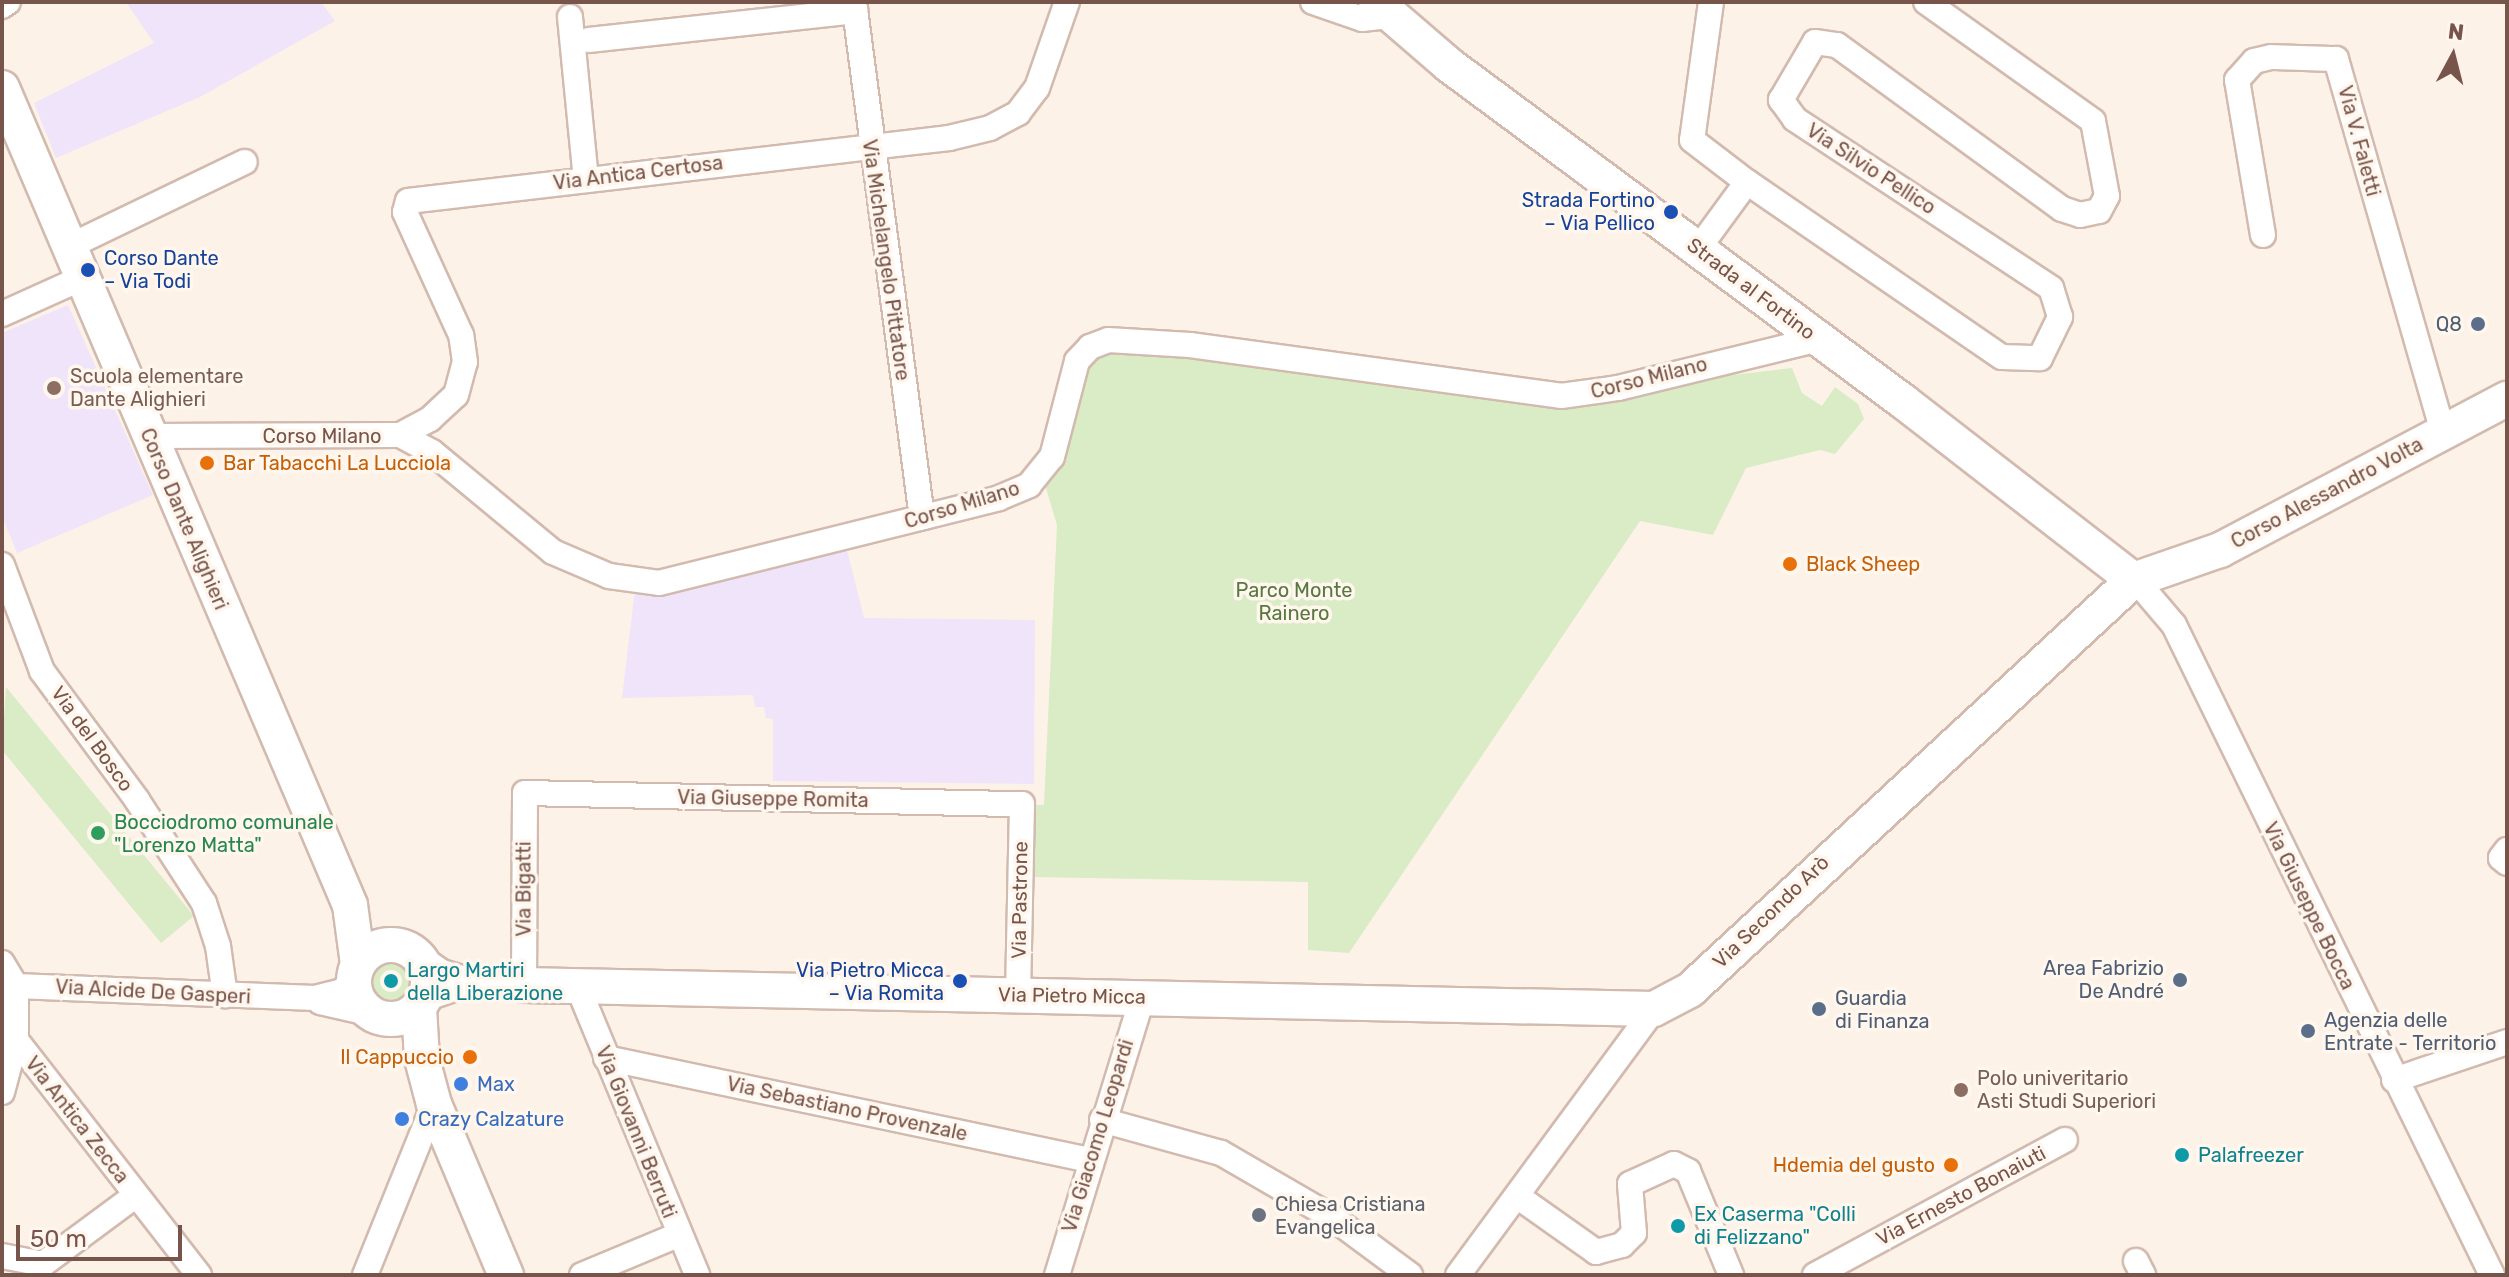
<!DOCTYPE html>
<html>
<head>
<meta charset="utf-8">
<style>
	body { margin:0 }
	#map { position:relative; width:2509px; height:1277px; overflow:hidden; background:#fdf2e7; font-family:Rubik,sans-serif }
	div>[style] { position:absolute }
	.education>* { inset:0; background:#efe4fa }
	.green>* { inset:0; background:#d9ecc5 }
	.round { border-radius:50% }
	.roads { filter:drop-shadow(2px 0 #d2baaf) drop-shadow(-2px 0 #d2baaf) drop-shadow(0 2px #d2baaf) drop-shadow(0 -2px #d2baaf) }
	.street>* { height:24px; margin:-12px; padding:0 12px; transform-origin:12px; border-radius:12px; background:#fff }
	.secondary>* { height:34px; margin:-17px; padding:0 17px; transform-origin:17px; border-radius:17px; background:#fff }
	.secondary>.ring { margin:-17px; padding:0; box-sizing:content-box; background:none; border:34px solid #fff; border-radius:50% }
	.dots>* { width:22px; height:22px; translate:-50% -50%; box-sizing:border-box; border:4px solid #fff6ee; border-radius:50% }
	span { translate:-50% -50%; white-space:nowrap; text-align:center; line-height:1.15; -webkit-text-stroke:7px #fff6ee; paint-order:stroke }
	.street-label { font-size:20px; color:#78554a }
	.transit-label { font-size:20px; color:#164399 }
	.right { translate:-100% -50%; text-align:right }
	.left { translate:0 -50%; text-align:left }
	.service-label { font-size:20px; color:#4e5e75 }
	.education-label { font-size:20px; color:#785e54 }
	.food-label { font-size:20px; color:#c56008 }
	.park-label { font-size:20px; color:#57783f }
	.leisure-label { font-size:20px; color:#27864d }
	.culture-label { font-size:20px; color:#0d838f }
	.shop-label { font-size:20px; color:#366cbe }
	.worship-label { font-size:20px; color:#5b616d }
	.frame { position:absolute; inset:0; border:4px solid #78554a; pointer-events:none }
	.north { position:absolute; left:2413px; top:16px; width:80px; height:80px; -webkit-text-stroke:6px #fff6ee; paint-order:stroke; rotate:7deg; font-size:22px; font-weight:700; line-height:32px; text-align:center; color:#78554a }
	.north::after { content:''; display:block; margin:auto; width:28px; height:36px; background:#78554a; clip-path:polygon(50% 0,100% 100%,50% 72%,0 100%) }
	.scale { position:absolute; left:16px; top:1225px; width:166px; height:36px; box-sizing:border-box; border:4px solid #78554a; border-top:0; padding-left:10px; font-size:24px; line-height:28px; white-space:nowrap; color:#78554a; -webkit-text-stroke:6px #fff6ee; paint-order:stroke }
</style>
</head>
<body>
<div id="map">
	<div class="education">
		<div style="clip-path:polygon(126px 2px,321px 2px,335px 21px,200px 97px,56px 158px,34px 103px,154px 43px)"></div>
		<div style="clip-path:polygon(68px 305px,153px 495px,17px 553px,2px 516px,2px 333px)"></div>
		<div style="clip-path:polygon(846px 546px,864px 618px,1035px 620px,1034px 784px,773px 781px,773px 719px,766px 718px,764px 707px,755px 707px,753px 695px,622px 698px,635px 589px)"></div>
	</div>
	<div class="green">
		<div style="clip-path:polygon(1099px 343px,1511px 393px,1618px 388px,1792px 368px,1802px 393px,1822px 406px,1835px 387px,1858px 404px,1864px 419px,1835px 454px,1820px 450px,1746px 468px,1713px 535px,1640px 521px,1349px 953px,1308px 950px,1308px 882px,1031px 877px,1035px 805px,1044px 805px,1057px 525px,1042px 475px,1073px 371px)"></div>
		<div style="clip-path:polygon(6px 687px,194px 916px,161px 943px,2px 750px)"></div>
		<div class="round" style="left:372px;top:962px;width:38px;height:38px"></div>
	</div>
	<div class="roads">
		<div class="street">
			<div style="left:854px;top:2px;width:520px;rotate:82.49deg"></div>
			<div style="left:1313px;top:2px;width:52px;rotate:19.1deg"></div>
			<div style="left:1362px;top:19px;width:27px;rotate:-6deg"></div>
			<div style="left:1711px;top:2px;width:139px;rotate:97.8deg"></div>
			<div style="left:1692px;top:140px;width:69px;rotate:37.4deg"></div>
			<div style="left:2px;top:6px;width:7px;rotate:-34deg"></div>
			<div style="left:570px;top:17px;width:163px;rotate:84.4deg"></div>
			<div style="left:589px;top:40px;width:268px;rotate:-6.2deg"></div>
			<div style="left:2263px;top:235px;width:157px;rotate:-99.5deg"></div>
			<div style="left:2237px;top:80px;width:25px;rotate:-48deg"></div>
			<div style="left:2254px;top:61px;width:17px;rotate:-13deg"></div>
			<div style="left:2271px;top:57px;width:65px;rotate:1.8deg"></div>
			<div style="left:2336px;top:59px;width:388px;rotate:74deg"></div>
			<div style="left:68px;top:247px;width:196px;rotate:-25.7deg"></div>
			<div style="left:1698px;top:249px;width:83px;rotate:-53.8deg"></div>
			<div style="left:1747px;top:182px;width:309px;rotate:34.5deg"></div>
			<div style="left:2002px;top:357px;width:38px;rotate:2deg"></div>
			<div style="left:2040px;top:358px;width:46px;rotate:-64deg"></div>
			<div style="left:2060px;top:317px;width:30px;rotate:-107deg"></div>
			<div style="left:2051px;top:288px;width:307px;rotate:-146.6deg"></div>
			<div style="left:1795px;top:119px;width:24px;rotate:-126deg"></div>
			<div style="left:1781px;top:100px;width:67px;rotate:-59.6deg"></div>
			<div style="left:1815px;top:42px;width:22px;rotate:8deg"></div>
			<div style="left:1837px;top:45px;width:278px;rotate:36.1deg"></div>
			<div style="left:2062px;top:209px;width:19px;rotate:18deg"></div>
			<div style="left:2080px;top:215px;width:19px;rotate:-12deg"></div>
			<div style="left:2099px;top:211px;width:17px;rotate:-62deg"></div>
			<div style="left:2107px;top:196px;width:76px;rotate:-100.6deg"></div>
			<div style="left:2093px;top:121px;width:205px;rotate:-144.5deg"></div>
			<div style="left:2px;top:314px;width:88px;rotate:-24.2deg"></div>
			<div style="left:400px;top:435px;width:34px;rotate:-28deg"></div>
			<div style="left:430px;top:419px;width:35px;rotate:-43deg"></div>
			<div style="left:456px;top:395px;width:34px;rotate:-75deg"></div>
			<div style="left:465px;top:362px;width:27px;rotate:-98deg"></div>
			<div style="left:461px;top:335px;width:135px;rotate:-114.5deg"></div>
			<div style="left:405px;top:212px;width:11px;rotate:-75deg"></div>
			<div style="left:408px;top:201px;width:545px;rotate:-6.64deg"></div>
			<div style="left:949px;top:138px;width:42px;rotate:-13.7deg"></div>
			<div style="left:990px;top:128px;width:32px;rotate:-28deg"></div>
			<div style="left:1018px;top:113px;width:31px;rotate:-53deg"></div>
			<div style="left:1037px;top:88px;width:91px;rotate:-70.8deg"></div>
			<div style="left:147px;top:436px;width:253px;rotate:-0.2deg"></div>
			<div style="left:400px;top:435px;width:36px;rotate:28deg"></div>
			<div style="left:432px;top:452px;width:157px;rotate:39.6deg"></div>
			<div style="left:553px;top:552px;width:61px;rotate:23.2deg"></div>
			<div style="left:609px;top:576px;width:50px;rotate:8deg"></div>
			<div style="left:659px;top:583px;width:350px;rotate:-14deg"></div>
			<div style="left:999px;top:498px;width:33px;rotate:-23deg"></div>
			<div style="left:1029px;top:485px;width:36px;rotate:-51deg"></div>
			<div style="left:1052px;top:457px;width:99px;rotate:-75.4deg"></div>
			<div style="left:1077px;top:361px;width:19px;rotate:-47deg"></div>
			<div style="left:1090px;top:347px;width:19px;rotate:-21deg"></div>
			<div style="left:1108px;top:340px;width:82px;rotate:3.5deg"></div>
			<div style="left:1190px;top:345px;width:374px;rotate:7.8deg"></div>
			<div style="left:1561px;top:396px;width:58px;rotate:-8deg"></div>
			<div style="left:1618px;top:388px;width:207px;rotate:-13.7deg"></div>
			<div style="left:2px;top:565px;width:113px;rotate:69.3deg"></div>
			<div style="left:42px;top:671px;width:160px;rotate:53.6deg"></div>
			<div style="left:137px;top:800px;width:123px;rotate:57deg"></div>
			<div style="left:204px;top:903px;width:45px;rotate:72deg"></div>
			<div style="left:218px;top:946px;width:50px;rotate:82deg"></div>
			<div style="left:2140px;top:585px;width:52px;rotate:49.6deg"></div>
			<div style="left:2174px;top:625px;width:724px;rotate:63.93deg"></div>
			<div style="left:2507px;top:850px;width:10px;rotate:127deg"></div>
			<div style="left:2501px;top:858px;width:8px;rotate:40deg"></div>
			<div style="left:416px;top:954px;width:32px;rotate:35deg"></div>
			<div style="left:442px;top:972px;width:31px;rotate:17deg"></div>
			<div style="left:2px;top:963px;width:27px;rotate:59deg"></div>
			<div style="left:16px;top:986px;width:299px;rotate:2.3deg"></div>
			<div style="left:315px;top:998px;width:29px;rotate:-14deg"></div>
			<div style="left:343px;top:991px;width:20px;rotate:-53deg"></div>
			<div style="left:578px;top:987px;width:312px;rotate:67.5deg"></div>
			<div style="left:425px;top:999px;width:42px;rotate:-19.3deg"></div>
			<div style="left:465px;top:985px;width:59px"></div>
			<div style="left:524px;top:985px;width:192px;rotate:-89.7deg"></div>
			<div style="left:525px;top:793px;width:497px;rotate:1.3deg"></div>
			<div style="left:1022px;top:804px;width:191px;rotate:91.2deg"></div>
			<div style="left:320px;top:1002px;width:53px;rotate:13deg"></div>
			<div style="left:16px;top:1040px;width:298px;rotate:52.1deg"></div>
			<div style="left:606px;top:1058px;width:493px;rotate:11.9deg"></div>
			<div style="left:2394px;top:1080px;width:119px;rotate:-18.6deg"></div>
			<div style="left:2px;top:1092px;width:54px;rotate:-74.9deg"></div>
			<div style="left:16px;top:1040px;width:54px;rotate:-90deg"></div>
			<div style="left:1102px;top:1120px;width:123px;rotate:15.5deg"></div>
			<div style="left:1221px;top:1153px;width:129px;rotate:30.1deg"></div>
			<div style="left:1333px;top:1218px;width:96px;rotate:36.5deg"></div>
			<div style="left:1517px;top:1196px;width:97px;rotate:35.3deg"></div>
			<div style="left:1596px;top:1252px;width:27px;rotate:-15deg"></div>
			<div style="left:1622px;top:1245px;width:17px;rotate:-45deg"></div>
			<div style="left:1634px;top:1233px;width:49px;rotate:-94.7deg"></div>
			<div style="left:1630px;top:1184px;width:48px;rotate:-24.4deg"></div>
			<div style="left:1674px;top:1164px;width:16px;rotate:27deg"></div>
			<div style="left:1688px;top:1171px;width:113px;rotate:67.5deg"></div>
			<div style="left:2px;top:1256px;width:42px;rotate:11deg"></div>
			<div style="left:43px;top:1264px;width:114px;rotate:-36.5deg"></div>
			<div style="left:2136px;top:1261px;width:16px;rotate:63deg"></div>
			<div style="left:365px;top:1275px;width:184px;rotate:-68deg"></div>
			<div style="left:582px;top:1275px;width:104px;rotate:-22.6deg"></div>
			<div style="left:1057px;top:1275px;width:290px;rotate:-72.9deg"></div>
			<div style="left:1458px;top:1275px;width:330px;rotate:-53.6deg"></div>
			<div style="left:1815px;top:1275px;width:284px;rotate:-28.4deg"></div>
		</div>
		<div class="secondary">
			<div style="left:1376px;top:2px;width:96px;rotate:40.8deg"></div>
			<div style="left:1449px;top:65px;width:566px;rotate:36.53deg"></div>
			<div style="left:1904px;top:402px;width:282px;rotate:37.8deg"></div>
			<div style="left:2px;top:88px;width:888px;rotate:66.93deg"></div>
			<div style="left:350px;top:905px;width:60px;rotate:82.3deg"></div>
			<div style="left:2142px;top:577px;width:83px;rotate:-19.1deg"></div>
			<div style="left:2220px;top:550px;width:324px;rotate:-27.8deg"></div>
			<div class="ring" style="left:354px;top:945px;width:40px;height:40px"></div>
			<div style="left:524px;top:985px;width:1130px;rotate:1.22deg"></div>
			<div style="left:1654px;top:1009px;width:41px;rotate:-27.8deg"></div>
			<div style="left:1690px;top:990px;width:597px;rotate:-42.76deg"></div>
			<div style="left:419px;top:1008px;width:51px;rotate:86.6deg"></div>
			<div style="left:422px;top:1059px;width:47px;rotate:75.1deg"></div>
			<div style="left:434px;top:1104px;width:186px;rotate:67.2deg"></div>
		</div>
	</div>
	<div class="dots">
		<div style="left:1671px;top:212px;background:#1a4fb4"></div>
		<div style="left:88px;top:270px;background:#1a4fb4"></div>
		<div style="left:2478px;top:324px;background:#5c6f8a"></div>
		<div style="left:54px;top:388px;background:#8d6e63"></div>
		<div style="left:207px;top:463px;background:#e8710a"></div>
		<div style="left:1790px;top:564px;background:#e8710a"></div>
		<div style="left:98px;top:833px;background:#2e9e5b"></div>
		<div style="left:2180px;top:980px;background:#5c6f8a"></div>
		<div style="left:391px;top:981px;background:#0f9aa8"></div>
		<div style="left:960px;top:981px;background:#1a4fb4"></div>
		<div style="left:1819px;top:1009px;background:#5c6f8a"></div>
		<div style="left:2308px;top:1031px;background:#5c6f8a"></div>
		<div style="left:470px;top:1057px;background:#e8710a"></div>
		<div style="left:461px;top:1084px;background:#3f7fe0"></div>
		<div style="left:1961px;top:1090px;background:#8d6e63"></div>
		<div style="left:402px;top:1119px;background:#3f7fe0"></div>
		<div style="left:2182px;top:1155px;background:#0f9aa8"></div>
		<div style="left:1951px;top:1165px;background:#e8710a"></div>
		<div style="left:1259px;top:1215px;background:#6b7280"></div>
		<div style="left:1678px;top:1226px;background:#0f9aa8"></div>
	</div>
	<div class="street-label">
		<span style="left:2359px;top:141px;rotate:75deg">Via V. Faletti</span>
		<span style="left:1871px;top:169px;rotate:33deg">Via Silvio Pellico</span>
		<span style="left:638px;top:173px;rotate:-7deg">Via Antica Certosa</span>
		<span style="left:886px;top:260px;rotate:82deg">Via Michelangelo Pittatore</span>
		<span style="left:1751px;top:289px;rotate:37deg">Strada al Fortino</span>
		<span style="left:1649px;top:378px;rotate:-14deg">Corso Milano</span>
		<span style="left:322px;top:436px">Corso Milano</span>
		<span style="left:2327px;top:493px;rotate:-28deg">Corso Alessandro Volta</span>
		<span style="left:962px;top:505px;rotate:-17deg">Corso Milano</span>
		<span style="left:184px;top:519px;rotate:67deg">Corso Dante Alighieri</span>
		<span style="left:92px;top:739px;rotate:54deg">Via del Bosco</span>
		<span style="left:773px;top:799px;rotate:1deg">Via Giuseppe Romita</span>
		<span style="left:524px;top:889px;rotate:-90deg">Via Bigatti</span>
		<span style="left:1020px;top:900px;rotate:-89deg">Via Pastrone</span>
		<span style="left:2309px;top:906px;rotate:64deg">Via Giuseppe Bocca</span>
		<span style="left:1771px;top:912px;rotate:-44deg">Via Secondo Arò</span>
		<span style="left:153px;top:992px;rotate:3deg">Via Alcide De Gasperi</span>
		<span style="left:1072px;top:996px;rotate:1deg">Via Pietro Micca</span>
		<span style="left:847px;top:1109px;rotate:12deg">Via Sebastiano Provenzale</span>
		<span style="left:77px;top:1120px;rotate:52deg">Via Antica Zecca</span>
		<span style="left:636px;top:1132px;rotate:68deg">Via Giovanni Berruti</span>
		<span style="left:1098px;top:1136px;rotate:-73deg">Via Giacomo Leopardi</span>
		<span style="left:1961px;top:1196px;rotate:-28deg">Via Ernesto Bonaiuti</span>
	</div>
	<div class="transit-label">
		<span class="right" style="left:1655px;top:212px">Strada Fortino<br>– Via Pellico</span>
		<span class="left" style="left:104px;top:270px">Corso Dante<br>– Via Todi</span>
		<span class="right" style="left:944px;top:982px">Via Pietro Micca<br>– Via Romita</span>
	</div>
	<div class="service-label">
		<span class="right" style="left:2462px;top:324px">Q8</span>
		<span class="right" style="left:2164px;top:980px">Area Fabrizio<br>De André</span>
		<span class="left" style="left:1835px;top:1010px">Guardia<br>di Finanza</span>
		<span class="left" style="left:2324px;top:1032px">Agenzia delle<br>Entrate - Territorio</span>
	</div>
	<div class="education-label">
		<span class="left" style="left:70px;top:388px">Scuola elementare<br>Dante Alighieri</span>
		<span class="left" style="left:1977px;top:1090px">Polo univeritario<br>Asti Studi Superiori</span>
	</div>
	<div class="food-label">
		<span class="left" style="left:223px;top:463px">Bar Tabacchi La Lucciola</span>
		<span class="left" style="left:1806px;top:564px">Black Sheep</span>
		<span class="right" style="left:454px;top:1057px">Il Cappuccio</span>
		<span class="right" style="left:1935px;top:1165px">Hdemia del gusto</span>
	</div>
	<div class="park-label">
		<span style="left:1294px;top:602px">Parco Monte<br>Rainero</span>
	</div>
	<div class="leisure-label">
		<span class="left" style="left:114px;top:834px">Bocciodromo comunale<br>"Lorenzo Matta"</span>
	</div>
	<div class="culture-label">
		<span class="left" style="left:407px;top:982px">Largo Martiri<br>della Liberazione</span>
		<span class="left" style="left:2198px;top:1155px">Palafreezer</span>
		<span class="left" style="left:1694px;top:1226px">Ex Caserma "Colli<br>di Felizzano"</span>
	</div>
	<div class="shop-label">
		<span class="left" style="left:477px;top:1084px">Max</span>
		<span class="left" style="left:418px;top:1119px">Crazy Calzature</span>
	</div>
	<div class="worship-label">
		<span class="left" style="left:1275px;top:1216px">Chiesa Cristiana<br>Evangelica</span>
	</div>
	<div class="frame"></div>
	<div class="north">N</div>
	<div class="scale">50 m</div>
</div>
</body>
</html>
